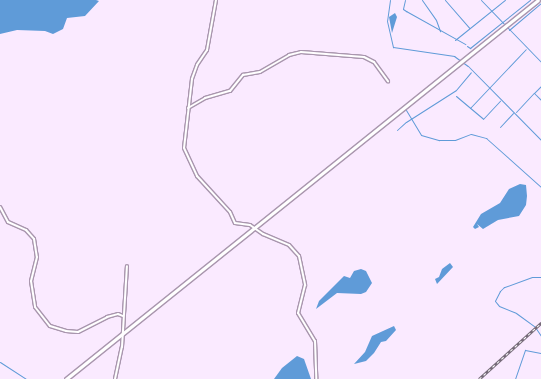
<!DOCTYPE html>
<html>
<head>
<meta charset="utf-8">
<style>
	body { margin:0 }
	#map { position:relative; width:541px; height:379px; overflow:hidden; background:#faeaff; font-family:"Varela Round",sans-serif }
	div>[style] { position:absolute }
	.water>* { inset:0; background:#5f9bd8 }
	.stream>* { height:1px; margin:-0.5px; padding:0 0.5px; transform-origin:0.5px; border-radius:0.5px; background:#5f9bd8 }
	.roads { filter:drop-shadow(1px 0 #a996ae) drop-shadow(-1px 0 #a996ae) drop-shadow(0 1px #a996ae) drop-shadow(0 -1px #a996ae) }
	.minor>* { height:2px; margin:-1px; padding:0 1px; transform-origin:1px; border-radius:1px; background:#fff }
	.secondary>* { height:3px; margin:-1.5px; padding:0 1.5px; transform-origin:1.5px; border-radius:1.5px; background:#fff }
	.rail>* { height:2.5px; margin-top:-1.25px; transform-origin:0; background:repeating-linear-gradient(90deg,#fff 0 3px,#766b79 0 6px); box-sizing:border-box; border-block:1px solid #766b79 }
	span { translate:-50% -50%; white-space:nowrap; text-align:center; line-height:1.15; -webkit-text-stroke:4px #fff; paint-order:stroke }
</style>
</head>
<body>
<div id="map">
	<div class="water">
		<div style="clip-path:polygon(0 0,96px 0,99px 1px,85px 16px,67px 18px,63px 29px,53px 34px,45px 31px,17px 30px,0 34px)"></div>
		<div style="clip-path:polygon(395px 13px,397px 17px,392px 33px,389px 17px)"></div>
		<div style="clip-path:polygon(520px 184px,526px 185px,527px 196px,526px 205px,519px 216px,498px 220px,483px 229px,477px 224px,479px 227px,475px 229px,473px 227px,481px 214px,500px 203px,509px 189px)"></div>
		<div style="clip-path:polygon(450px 263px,453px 267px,437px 284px,435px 279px,439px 277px,442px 269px)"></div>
		<div style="clip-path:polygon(361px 269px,366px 271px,372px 283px,366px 292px,361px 294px,337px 293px,316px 309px,319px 301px,344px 276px,350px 278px,354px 271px)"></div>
		<div style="clip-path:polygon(394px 326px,396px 330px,386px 341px,381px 342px,374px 353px,366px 361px,354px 364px,365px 352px,372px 336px)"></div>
		<div style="clip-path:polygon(297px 356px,304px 359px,311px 379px,274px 379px,282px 368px)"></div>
	</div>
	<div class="stream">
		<div style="left:390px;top:0;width:21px;rotate:98deg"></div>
		<div style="left:387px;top:21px;width:27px;rotate:77deg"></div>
		<div style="left:393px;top:47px;width:62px;rotate:8.4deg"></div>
		<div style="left:454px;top:56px;width:17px;rotate:36deg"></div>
		<div style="left:468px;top:66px;width:104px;rotate:45.4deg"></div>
		<div style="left:405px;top:0;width:9px;rotate:103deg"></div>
		<div style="left:403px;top:9px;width:4px;rotate:34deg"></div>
		<div style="left:406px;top:11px;width:68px;rotate:29.2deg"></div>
		<div style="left:422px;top:0;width:24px;rotate:55deg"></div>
		<div style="left:436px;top:20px;width:12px;rotate:70deg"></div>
		<div style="left:445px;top:0;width:37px;rotate:49deg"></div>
		<div style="left:481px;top:0;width:86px;rotate:45.9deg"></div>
		<div style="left:509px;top:30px;width:42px;rotate:-40.2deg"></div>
		<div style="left:455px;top:40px;width:64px;rotate:-38.7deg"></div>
		<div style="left:467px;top:46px;width:4px;rotate:34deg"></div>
		<div style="left:470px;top:48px;width:77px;rotate:-38.7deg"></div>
		<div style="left:541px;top:86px;width:10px;rotate:135deg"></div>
		<div style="left:534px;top:93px;width:10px;rotate:45deg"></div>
		<div style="left:456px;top:96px;width:35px;rotate:40deg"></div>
		<div style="left:483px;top:119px;width:25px;rotate:-47deg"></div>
		<div style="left:470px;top:108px;width:81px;rotate:-46.5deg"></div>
		<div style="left:406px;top:110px;width:29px;rotate:59deg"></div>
		<div style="left:421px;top:135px;width:19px;rotate:16deg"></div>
		<div style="left:439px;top:140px;width:16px"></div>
		<div style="left:455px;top:140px;width:17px;rotate:-21deg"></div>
		<div style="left:471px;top:134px;width:16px;rotate:15deg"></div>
		<div style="left:486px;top:138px;width:74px;rotate:41.7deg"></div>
		<div style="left:516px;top:112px;width:26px;rotate:-47deg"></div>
		<div style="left:500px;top:127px;width:19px;rotate:-47deg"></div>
		<div style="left:397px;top:130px;width:12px;rotate:-42deg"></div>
		<div style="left:406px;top:122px;width:59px;rotate:-32.6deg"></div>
		<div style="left:456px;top:90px;width:23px;rotate:-50deg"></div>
		<div style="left:541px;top:277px;width:9px;rotate:180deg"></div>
		<div style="left:532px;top:277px;width:30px;rotate:160deg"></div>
		<div style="left:504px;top:287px;width:6px;rotate:135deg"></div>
		<div style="left:500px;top:291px;width:11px;rotate:117deg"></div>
		<div style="left:495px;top:301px;width:6px;rotate:51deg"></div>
		<div style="left:499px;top:306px;width:18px;rotate:22deg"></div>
		<div style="left:516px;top:313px;width:24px;rotate:36deg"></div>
		<div style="left:535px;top:327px;width:11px;rotate:56deg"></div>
		<div style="left:0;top:362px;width:31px;rotate:33deg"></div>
		<div style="left:515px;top:379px;width:31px;rotate:-71deg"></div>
		<div style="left:525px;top:350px;width:16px;rotate:11deg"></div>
	</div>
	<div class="roads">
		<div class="minor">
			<div style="left:216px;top:0;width:51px;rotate:100.2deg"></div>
			<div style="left:207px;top:50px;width:18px;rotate:124deg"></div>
			<div style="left:197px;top:65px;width:15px;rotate:110deg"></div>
			<div style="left:192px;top:79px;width:69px;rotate:96.6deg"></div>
			<div style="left:184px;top:148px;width:31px;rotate:65deg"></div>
			<div style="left:197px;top:176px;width:49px;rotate:47.5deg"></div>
			<div style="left:230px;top:212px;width:12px;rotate:66deg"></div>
			<div style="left:235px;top:223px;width:15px;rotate:8deg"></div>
			<div style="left:250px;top:225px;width:16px;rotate:35deg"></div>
			<div style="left:263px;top:234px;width:28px;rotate:23deg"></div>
			<div style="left:289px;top:245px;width:15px;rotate:48deg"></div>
			<div style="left:299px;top:256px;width:30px;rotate:78deg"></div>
			<div style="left:305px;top:285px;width:29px;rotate:104deg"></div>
			<div style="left:298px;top:313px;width:33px;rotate:59deg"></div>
			<div style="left:315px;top:341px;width:38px;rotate:88deg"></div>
			<div style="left:188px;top:108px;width:20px;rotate:-30deg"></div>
			<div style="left:205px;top:98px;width:26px;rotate:-16deg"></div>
			<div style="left:230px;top:91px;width:21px;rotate:-51deg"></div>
			<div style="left:243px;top:75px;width:17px;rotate:-10deg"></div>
			<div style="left:260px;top:72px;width:34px;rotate:-30deg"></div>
			<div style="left:289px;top:55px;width:12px;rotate:-14deg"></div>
			<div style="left:301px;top:52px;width:63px;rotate:4.5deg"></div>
			<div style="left:364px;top:57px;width:11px;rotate:27deg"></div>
			<div style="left:374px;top:62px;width:24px;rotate:54deg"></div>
			<div style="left:0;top:207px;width:17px;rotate:62deg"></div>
			<div style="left:8px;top:222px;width:20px;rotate:24deg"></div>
			<div style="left:26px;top:230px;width:12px;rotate:48deg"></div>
			<div style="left:34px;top:239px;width:18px;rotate:81deg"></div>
			<div style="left:37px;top:257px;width:25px;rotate:104deg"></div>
			<div style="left:31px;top:281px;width:26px;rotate:81deg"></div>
			<div style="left:35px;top:307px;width:24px;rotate:52deg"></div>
			<div style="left:50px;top:326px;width:17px;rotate:17deg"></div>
			<div style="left:66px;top:331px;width:12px;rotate:5deg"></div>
			<div style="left:78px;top:332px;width:33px;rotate:-27deg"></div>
			<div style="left:107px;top:317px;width:11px;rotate:-15deg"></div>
			<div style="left:118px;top:314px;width:5px;rotate:22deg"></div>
			<div style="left:115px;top:379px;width:33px;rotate:-78deg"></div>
			<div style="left:122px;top:347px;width:81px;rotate:-86.5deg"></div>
		</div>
		<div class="secondary">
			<div style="left:66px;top:379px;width:605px;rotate:-38.76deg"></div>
		</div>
	</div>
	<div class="rail">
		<div style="left:479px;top:379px;width:84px;rotate:-42.1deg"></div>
	</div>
</div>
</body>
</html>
